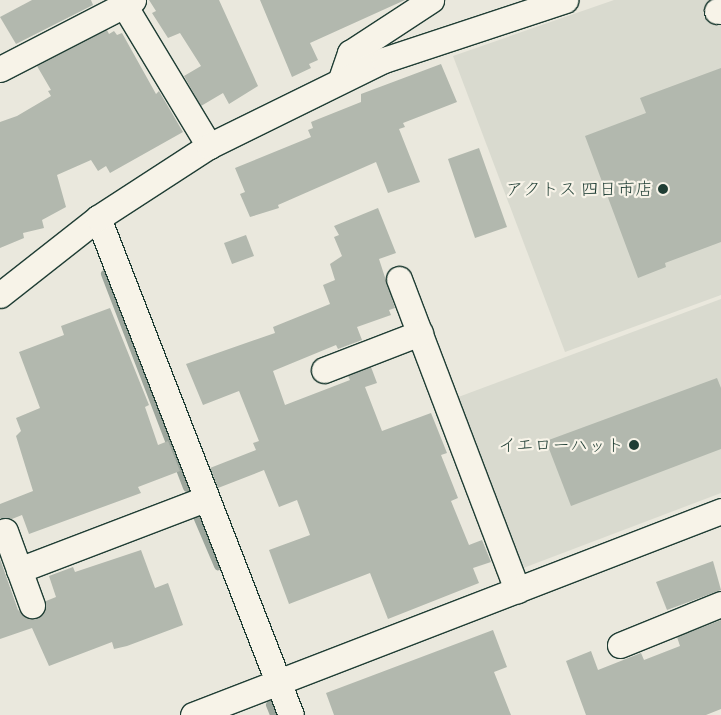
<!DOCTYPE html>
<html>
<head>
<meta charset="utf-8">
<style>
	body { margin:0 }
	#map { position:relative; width:721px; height:715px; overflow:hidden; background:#eae8dd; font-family:Delius,"Klee One",sans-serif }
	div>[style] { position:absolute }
	.built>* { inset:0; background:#d9dacf }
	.stream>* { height:8px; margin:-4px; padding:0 4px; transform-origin:4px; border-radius:4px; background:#9ca69c }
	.building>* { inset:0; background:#b2b8ae }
	.roads { filter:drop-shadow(1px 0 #1f3d34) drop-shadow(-1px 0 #1f3d34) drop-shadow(0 1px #1f3d34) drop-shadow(0 -1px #1f3d34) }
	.minor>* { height:25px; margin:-12.5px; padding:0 12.5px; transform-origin:12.5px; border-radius:12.5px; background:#f7f3e8 }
	.dots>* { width:14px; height:14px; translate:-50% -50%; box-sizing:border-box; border:2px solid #f7f3e8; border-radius:50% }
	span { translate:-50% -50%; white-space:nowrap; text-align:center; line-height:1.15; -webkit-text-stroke:4.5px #f7f3e8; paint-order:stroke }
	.poi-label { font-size:18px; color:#1f3d34 }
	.right { translate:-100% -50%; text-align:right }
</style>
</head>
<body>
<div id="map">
	<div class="built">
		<div style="clip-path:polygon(614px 0,721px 0,721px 295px,565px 352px,453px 56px)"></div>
		<div style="clip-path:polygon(721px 299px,721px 493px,518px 570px,453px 399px)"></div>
	</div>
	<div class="stream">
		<div style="left:105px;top:274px;width:229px;rotate:69deg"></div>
		<div style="left:195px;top:512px;width:59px;rotate:66.9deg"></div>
		<div style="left:270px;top:705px;width:11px;rotate:68deg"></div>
	</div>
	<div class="building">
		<div style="clip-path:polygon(32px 0,91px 0,93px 5px,16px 44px,0 17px)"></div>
		<div style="clip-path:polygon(149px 0,219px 0,258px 86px,229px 104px,223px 93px,201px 106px,184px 76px,201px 66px,180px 33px,168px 38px,152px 13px,156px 11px)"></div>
		<div style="clip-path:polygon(260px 0,405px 0,310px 43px,318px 60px,309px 64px,311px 68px,292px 77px)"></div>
		<div style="clip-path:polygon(107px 30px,109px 34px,114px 31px,117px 35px,122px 33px,156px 94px,159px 91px,183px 132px,110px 173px,106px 166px,98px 171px,91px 160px,57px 175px,66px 207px,42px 220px,44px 228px,23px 233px,24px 238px,0 248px,0 122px,17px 116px,51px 96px,48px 91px,51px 90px,37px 66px)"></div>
		<div style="clip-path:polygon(441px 64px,457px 102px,403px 123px,405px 127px,399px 129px,420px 182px,388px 193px,376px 162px,278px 205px,279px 208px,250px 217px,240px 194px,245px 192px,235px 168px,311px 137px,308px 130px,313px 128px,311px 122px,361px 102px,361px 94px)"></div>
		<div style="clip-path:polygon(721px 68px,721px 242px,665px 263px,666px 267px,638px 278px,585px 136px,646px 113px,640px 98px)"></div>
		<div style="clip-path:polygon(479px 148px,507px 227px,475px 238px,448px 159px)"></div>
		<div style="clip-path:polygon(378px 208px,396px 253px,379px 259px,395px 308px,389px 310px,391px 315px,357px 327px,362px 340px,338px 349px,336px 345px,273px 371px,285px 405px,350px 380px,348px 376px,371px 367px,377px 383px,365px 387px,382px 431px,431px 413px,447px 453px,441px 455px,458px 498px,451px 501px,469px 545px,482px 540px,491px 562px,473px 568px,479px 583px,388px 619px,370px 573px,289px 604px,269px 550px,310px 535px,297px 500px,279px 507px,264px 470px,218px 488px,210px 468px,256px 450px,253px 443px,259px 441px,239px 391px,203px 405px,186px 364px,275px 333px,273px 327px,330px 304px,323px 285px,335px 280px,330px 264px,342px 256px,334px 237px,339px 235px,334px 226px)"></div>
		<div style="clip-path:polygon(246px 235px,254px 256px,232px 264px,224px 243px)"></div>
		<div style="clip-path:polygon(110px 308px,149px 405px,145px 407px,158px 445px,168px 441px,180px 471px,138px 487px,141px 493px,29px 534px,22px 515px,12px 519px,0 518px,0 504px,33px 491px,16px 436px,21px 431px,16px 418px,40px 408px,19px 352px,64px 335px,61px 326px)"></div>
		<div style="clip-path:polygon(717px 378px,721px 388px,721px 449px,571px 506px,546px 441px)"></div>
		<div style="clip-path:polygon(141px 550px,155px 588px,168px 583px,183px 625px,127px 646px,114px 649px,112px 642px,49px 666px,32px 628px,0 639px,0 559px,18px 610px,30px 619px,43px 615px,46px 601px,56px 597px,49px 576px,73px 567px,75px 572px)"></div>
		<div style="clip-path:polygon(713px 561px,721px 590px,667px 610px,656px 582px)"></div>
		<div style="clip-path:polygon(721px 620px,721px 709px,706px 715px,586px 715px,566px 661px,591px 651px,598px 670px,641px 653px,644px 660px,680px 646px,677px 637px)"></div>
		<div style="clip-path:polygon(493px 630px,507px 667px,494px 672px,511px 715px,334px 715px,326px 693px)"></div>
	</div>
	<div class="roads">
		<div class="minor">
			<div style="left:133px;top:0;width:10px;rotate:151deg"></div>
			<div style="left:124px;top:5px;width:165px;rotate:58.9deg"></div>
			<div style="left:717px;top:11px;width:4px;rotate:-14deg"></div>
			<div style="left:0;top:69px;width:140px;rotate:-27.3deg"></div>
			<div style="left:341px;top:79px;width:28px;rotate:-71deg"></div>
			<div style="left:350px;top:53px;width:97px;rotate:-33.2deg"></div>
			<div style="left:98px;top:218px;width:533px;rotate:68.78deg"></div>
			<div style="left:399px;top:279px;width:333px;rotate:69.2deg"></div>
			<div style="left:0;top:295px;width:125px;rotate:-38.2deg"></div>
			<div style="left:98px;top:218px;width:132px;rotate:-33deg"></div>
			<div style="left:209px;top:146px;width:195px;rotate:-26.2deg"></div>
			<div style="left:384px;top:60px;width:191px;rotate:-18.3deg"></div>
			<div style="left:324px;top:370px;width:103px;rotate:-21.1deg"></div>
			<div style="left:5px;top:531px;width:79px;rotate:70deg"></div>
			<div style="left:19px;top:570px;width:199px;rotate:-20.9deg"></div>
			<div style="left:620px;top:645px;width:109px;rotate:-22.1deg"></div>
			<div style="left:193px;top:715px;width:566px;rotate:-21.12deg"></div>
		</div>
	</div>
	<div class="dots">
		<div style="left:663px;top:189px;background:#1f3d34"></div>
		<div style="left:634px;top:445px;background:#1f3d34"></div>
	</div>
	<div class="poi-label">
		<span class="right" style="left:653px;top:189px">アクトス 四日市店</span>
		<span class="right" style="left:624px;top:445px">イエローハット</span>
	</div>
</div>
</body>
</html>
